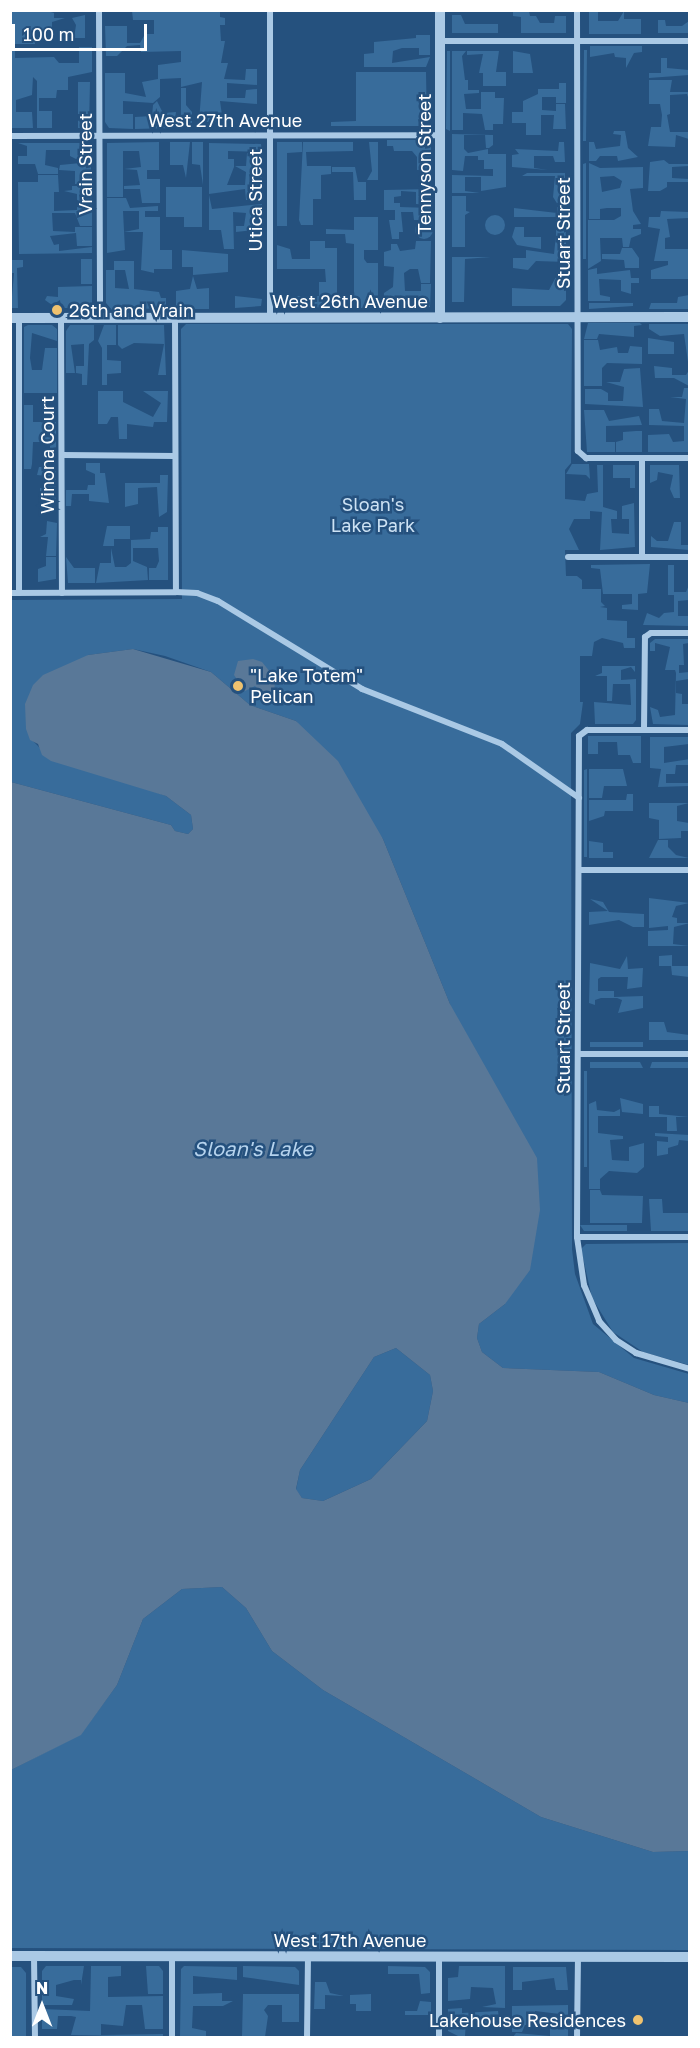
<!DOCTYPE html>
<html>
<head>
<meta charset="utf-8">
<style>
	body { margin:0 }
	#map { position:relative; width:700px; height:2048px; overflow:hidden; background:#25517e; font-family:"Golos Text",sans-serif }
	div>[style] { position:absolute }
	.green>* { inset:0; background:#386c9b }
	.round { border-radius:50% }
	.water>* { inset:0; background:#597898 }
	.minor>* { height:6px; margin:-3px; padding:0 3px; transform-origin:3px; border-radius:3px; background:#aac9e5 }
	.tertiary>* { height:10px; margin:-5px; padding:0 5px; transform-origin:5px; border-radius:5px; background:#aac9e5 }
	.dots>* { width:16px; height:16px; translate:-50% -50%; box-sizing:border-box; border:3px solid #25517e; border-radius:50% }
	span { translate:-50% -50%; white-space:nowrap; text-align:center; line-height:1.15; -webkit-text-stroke:5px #25517e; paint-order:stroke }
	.street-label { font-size:18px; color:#fff }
	.poi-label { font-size:18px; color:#fff }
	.left { translate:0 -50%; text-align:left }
	.right { translate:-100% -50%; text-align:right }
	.park-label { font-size:18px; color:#cde2f4 }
	.water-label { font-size:20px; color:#b6d3ed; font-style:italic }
	.frame { position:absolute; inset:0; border:12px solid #fff; pointer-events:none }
	.north { position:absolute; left:12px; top:1976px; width:60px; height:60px; -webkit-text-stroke:4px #25517e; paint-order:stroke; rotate:0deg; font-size:16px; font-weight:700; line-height:24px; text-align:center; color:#fff }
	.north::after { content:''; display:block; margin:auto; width:21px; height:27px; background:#fff; clip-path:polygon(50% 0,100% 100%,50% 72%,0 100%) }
	.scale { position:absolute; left:12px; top:24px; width:135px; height:27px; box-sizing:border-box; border:3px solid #fff; border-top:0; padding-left:8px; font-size:18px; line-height:21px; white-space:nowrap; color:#fff; -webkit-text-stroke:4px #25517e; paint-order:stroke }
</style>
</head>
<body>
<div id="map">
	<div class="green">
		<div style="clip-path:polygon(10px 11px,47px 11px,54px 13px,54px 18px,65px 18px,52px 22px,52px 30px,35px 30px,35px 44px,15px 44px,15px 58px,54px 57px,59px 63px,79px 63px,79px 47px,92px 47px,92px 72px,68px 77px,68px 90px,57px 90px,56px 98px,39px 98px,39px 111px,52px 111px,52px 128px,37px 128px,37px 81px,33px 77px,32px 95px,16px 100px,16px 112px,32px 112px,33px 128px,11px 128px)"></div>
		<div style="clip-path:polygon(132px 11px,220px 11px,220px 17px,225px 18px,225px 25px,220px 25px,221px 41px,225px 41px,221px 63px,228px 63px,224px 79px,245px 80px,246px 69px,257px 69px,257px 85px,227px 83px,227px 98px,245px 98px,246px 90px,257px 89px,257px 104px,220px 101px,223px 122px,199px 122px,202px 82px,181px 87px,181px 78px,160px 79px,160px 97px,153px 103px,123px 101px,123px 114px,133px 114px,133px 129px,109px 128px,105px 122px,105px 73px,125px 73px,125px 93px,146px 97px,142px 82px,158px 79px,158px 65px,181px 62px,181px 51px,141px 52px,140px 45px,127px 46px,117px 56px,106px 56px,105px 26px,127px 26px,127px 43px,140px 43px,145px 34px,154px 34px,154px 20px,133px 20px)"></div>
		<div style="clip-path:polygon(513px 11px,529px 11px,530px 16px,536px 16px,540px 23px,554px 23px,555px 16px,566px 16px,566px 33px,521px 33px,521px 17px,513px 16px)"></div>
		<div style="clip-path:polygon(589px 11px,598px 11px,598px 21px,618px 21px,624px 11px,624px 19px,641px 19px,641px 34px,589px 34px)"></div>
		<div style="clip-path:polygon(85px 15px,85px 38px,74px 38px,76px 25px,72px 18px)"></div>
		<div style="clip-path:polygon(452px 15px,461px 15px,465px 24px,498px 24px,498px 33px,452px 33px)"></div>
		<div style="clip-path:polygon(658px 20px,665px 20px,666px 26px,682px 26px,689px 21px,689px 33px,658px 33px)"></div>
		<div style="clip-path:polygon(416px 35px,430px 35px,430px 55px,419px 55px,419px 48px,402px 48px,393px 51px,392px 63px,430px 57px,426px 67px,364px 67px,364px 54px,374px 53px,374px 42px,416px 38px)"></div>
		<div style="clip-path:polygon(590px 46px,642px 46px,642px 52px,634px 53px,626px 68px,626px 58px,615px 57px,614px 53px,590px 57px)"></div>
		<div style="clip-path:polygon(584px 50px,587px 50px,586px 141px,583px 141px)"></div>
		<div style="clip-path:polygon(447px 51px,450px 51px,450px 131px,446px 129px)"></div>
		<div style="clip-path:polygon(452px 51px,466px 51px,462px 56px,465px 80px,468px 80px,468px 90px,479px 90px,479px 93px,464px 94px,466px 109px,481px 109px,481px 92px,495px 92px,495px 98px,504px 98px,503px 124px,493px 124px,493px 130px,485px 130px,482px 114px,463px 113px,463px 130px,452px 130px)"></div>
		<div style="clip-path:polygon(467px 51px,499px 51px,496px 72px,506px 72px,506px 86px,483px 86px,483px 73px,479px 73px,483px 54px,467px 55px)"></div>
		<div style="clip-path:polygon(513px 51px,530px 54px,533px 73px,513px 73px)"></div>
		<div style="clip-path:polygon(661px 58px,667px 58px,667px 68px,689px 70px,689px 75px,649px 78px,649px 73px,661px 73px)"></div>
		<div style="clip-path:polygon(356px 72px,426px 72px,427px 126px,331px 126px,331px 122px,356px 121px)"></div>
		<div style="clip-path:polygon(649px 80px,672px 80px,670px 92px,689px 92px,689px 100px,687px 94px,670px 95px,670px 114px,667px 115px,670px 132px,688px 132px,689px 128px,689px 139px,676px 135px,675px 147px,648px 146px,651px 127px,661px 127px,662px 115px,660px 104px,649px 104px)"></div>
		<div style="clip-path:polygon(78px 82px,90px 82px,89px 128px,78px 128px)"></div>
		<div style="clip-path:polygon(559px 83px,566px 83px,566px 103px,556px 103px,556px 97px,542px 97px,542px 110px,556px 111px,556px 104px,565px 104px,566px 129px,553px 129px,554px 115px,541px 115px,541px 135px,526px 135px,526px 123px,512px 123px,512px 112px,523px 112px,523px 101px,538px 94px,538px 89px,559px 89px)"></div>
		<div style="clip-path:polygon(181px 88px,186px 88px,186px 105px,192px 112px,192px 123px,181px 123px)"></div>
		<div style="clip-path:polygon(157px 101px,163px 113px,176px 112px,174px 128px,135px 129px,135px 117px,152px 116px,153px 105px)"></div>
		<div style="clip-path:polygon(614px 131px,625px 131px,628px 148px,638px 157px,618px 161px,617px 156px,600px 156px,596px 161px,589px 161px,589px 142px,594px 142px,596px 149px,620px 146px,621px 135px,613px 134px)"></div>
		<div style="clip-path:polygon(452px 134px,493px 135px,493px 145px,489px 148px,486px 148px,485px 135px,464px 135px,464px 149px,468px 153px,488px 149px,488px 154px,506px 154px,506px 187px,481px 191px,481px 177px,465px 177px,465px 191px,480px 193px,452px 193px,452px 175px,493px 176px,493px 169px,484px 169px,484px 160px,478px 160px,478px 156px,465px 156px,463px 171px,452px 170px)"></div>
		<div style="clip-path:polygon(387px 140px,425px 140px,431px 146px,431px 169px,417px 170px,417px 157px,412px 151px,394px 151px,393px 146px,387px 146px)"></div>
		<div style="clip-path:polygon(159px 142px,159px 170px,147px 170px,147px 179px,160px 179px,160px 203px,142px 203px,140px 189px,124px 189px,124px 186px,140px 185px,137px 170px,124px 169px,141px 167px,139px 151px,123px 151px,123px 197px,107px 197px,107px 143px)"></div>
		<div style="clip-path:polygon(170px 142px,190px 142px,186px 178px,183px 165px,170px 165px)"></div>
		<div style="clip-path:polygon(192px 142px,203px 142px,203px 185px,200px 165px,192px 164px)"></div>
		<div style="clip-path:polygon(277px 142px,302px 142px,302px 152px,287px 153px,287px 226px,277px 226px)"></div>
		<div style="clip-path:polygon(303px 142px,353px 142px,353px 151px,306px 152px,307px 166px,331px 166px,331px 174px,321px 175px,321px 199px,313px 199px,313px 225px,301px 225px,299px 220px)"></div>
		<div style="clip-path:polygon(369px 142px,378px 142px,378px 180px,367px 180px,372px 171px)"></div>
		<div style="clip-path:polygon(559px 142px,564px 142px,565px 162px,555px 162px,553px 156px,534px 156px,534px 168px,548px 170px,512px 167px,512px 155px,519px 154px,515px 149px,558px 151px)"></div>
		<div style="clip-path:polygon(18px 143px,88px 143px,91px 158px,76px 159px,70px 156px,70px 150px,46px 150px,45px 165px,58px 168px,58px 174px,38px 174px,35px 164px,18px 164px,18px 156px,27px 156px,27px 146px)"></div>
		<div style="clip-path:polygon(209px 143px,261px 144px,262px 152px,228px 151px,228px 159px,234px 159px,234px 167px,227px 185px,245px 185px,246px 172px,235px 166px,246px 166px,247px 153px,261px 153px,262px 200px,246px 200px,245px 189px,209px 194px)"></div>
		<div style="clip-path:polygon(664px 160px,669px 164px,689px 164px,689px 173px,689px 166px,672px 167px,672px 178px,689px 179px,689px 182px,667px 182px,667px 187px,660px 191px,648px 191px,650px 162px)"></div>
		<div style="clip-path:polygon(91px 162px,91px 184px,75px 184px,75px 171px,59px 170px,60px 165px)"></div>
		<div style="clip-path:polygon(586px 163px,586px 259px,583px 259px,583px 164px)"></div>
		<div style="clip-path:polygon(evenodd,589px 163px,600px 168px,643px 167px,643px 188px,630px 189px,633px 211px,641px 224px,633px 225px,633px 229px,641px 229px,641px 234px,631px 238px,629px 247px,623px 247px,622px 238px,600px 238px,601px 261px,588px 269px,588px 220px,614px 220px,621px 216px,621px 208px,607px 208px,600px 209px,600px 219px,589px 219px,589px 163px,614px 176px,622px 181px,620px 188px,602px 192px,600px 177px,614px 176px)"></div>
		<div style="clip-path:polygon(332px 167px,355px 167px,358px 182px,366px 182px,366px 200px,354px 200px,353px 172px,332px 172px)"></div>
		<div style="clip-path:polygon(527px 173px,565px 173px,565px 205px,558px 205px,553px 197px,555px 176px,522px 176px)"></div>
		<div style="clip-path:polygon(38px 175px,58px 175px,59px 192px,54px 192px,54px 211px,77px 210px,77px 206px,92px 202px,92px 226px,80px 226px,75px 213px,52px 213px,53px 231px,75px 232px,75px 227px,92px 227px,92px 246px,77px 246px,76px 233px,50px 236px,54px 245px,59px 244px,59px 251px,92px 247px,92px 253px,19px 254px,18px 182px,38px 182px)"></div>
		<div style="clip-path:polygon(72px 186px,91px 186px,92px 201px,77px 204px,77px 194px,64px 191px,72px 190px)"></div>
		<div style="clip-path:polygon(166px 187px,202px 187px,202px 227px,184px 227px,184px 217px,166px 217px)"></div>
		<div style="clip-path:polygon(431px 189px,431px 205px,416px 204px,416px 192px,401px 191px,401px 196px,394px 197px,394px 203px,400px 203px,400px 207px,430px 208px,430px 220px,414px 220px,413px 212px,401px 212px,403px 232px,399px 232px,399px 239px,392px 239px,389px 220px,395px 220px,395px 210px,384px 210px,384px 190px)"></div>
		<div style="clip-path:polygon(209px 195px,212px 209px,262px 204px,262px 229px,236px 232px,236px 226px,244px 226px,246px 213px,233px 212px,234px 249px,224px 249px,221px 230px,209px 230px)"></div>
		<div style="clip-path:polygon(452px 196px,466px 196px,466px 211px,470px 212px,465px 215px,465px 247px,452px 247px)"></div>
		<div style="clip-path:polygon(107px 198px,126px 198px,130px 208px,158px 206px,158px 211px,145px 211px,145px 217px,160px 217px,160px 250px,172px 250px,172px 269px,154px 269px,154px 273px,141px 270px,143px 232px,124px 232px,139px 229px,139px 211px,123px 211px,125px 250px,107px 253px)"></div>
		<div style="clip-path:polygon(557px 207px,566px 207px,566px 262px,536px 261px,528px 270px,513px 268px,513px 258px,526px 258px,526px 250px,554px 254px,556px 235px,556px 217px,514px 217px,514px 208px,557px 213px)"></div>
		<div style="clip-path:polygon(661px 211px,689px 212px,689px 223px,689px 218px,667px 219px,670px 237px,665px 238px,665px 249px,689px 249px,689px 237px,689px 279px,651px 279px,651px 270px,668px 265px,668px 261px,654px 261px,660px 229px,648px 227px,649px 217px,660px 217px)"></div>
		<div class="round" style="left:485px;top:215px;width:20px;height:20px"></div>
		<div style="clip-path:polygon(354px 217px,378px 217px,378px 250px,364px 250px,364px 259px,367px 263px,378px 263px,378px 308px,354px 308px,354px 244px,346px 243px,345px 234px,326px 234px,326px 229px,354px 230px)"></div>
		<div class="round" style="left:415px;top:221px;width:18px;height:18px"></div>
		<div style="clip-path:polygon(515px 227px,524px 227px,524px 237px,541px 237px,541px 249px,517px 245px,512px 237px)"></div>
		<div style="clip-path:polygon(310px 241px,325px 241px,325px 248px,337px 248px,337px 308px,303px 307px,297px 296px,319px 296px,319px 282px,326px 282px,325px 269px,277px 269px,277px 245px,290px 249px,292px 259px,310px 259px)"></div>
		<div style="clip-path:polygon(416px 241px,431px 241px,430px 283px,421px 283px,418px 269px,410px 269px,404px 273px,405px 291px,421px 291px,421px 284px,431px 284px,430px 307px,384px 309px,384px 293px,393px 287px,394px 267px,384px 266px,384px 252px,391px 250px,391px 244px,397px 244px,400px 251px,415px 249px)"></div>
		<div style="clip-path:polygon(622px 248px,632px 248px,639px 258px,639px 268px,625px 268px,624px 260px,602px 259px,602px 254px,620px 254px)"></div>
		<div style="clip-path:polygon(182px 250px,228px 254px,228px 272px,193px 275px,193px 267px,182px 267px)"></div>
		<div style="clip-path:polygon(452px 257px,491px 257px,465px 259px,464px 302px,452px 302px)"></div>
		<div style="clip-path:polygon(81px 259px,92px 259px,92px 284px,81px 284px)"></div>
		<div style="clip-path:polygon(10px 260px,23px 260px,23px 267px,17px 268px,18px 308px,11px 308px,14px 273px,11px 273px)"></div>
		<div style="clip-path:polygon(evenodd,114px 261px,134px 261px,134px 289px,159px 292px,161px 298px,166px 298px,166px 308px,112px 310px,106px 303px,106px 270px,114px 270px,114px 261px,115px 270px,125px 270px,129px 289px,115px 288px,115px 270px)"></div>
		<div style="clip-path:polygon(597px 268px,597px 274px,630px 270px,631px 278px,639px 278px,639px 283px,631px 283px,631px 294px,621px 291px,621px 280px,599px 279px,600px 295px,610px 297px,610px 301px,588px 301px,588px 270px)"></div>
		<div style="clip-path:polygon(557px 275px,566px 275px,566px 300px,560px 306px,512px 306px,512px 288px,549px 290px)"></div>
		<div style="clip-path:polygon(193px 276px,197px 289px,209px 288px,209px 309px,176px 309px,176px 291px,190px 289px)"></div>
		<div style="clip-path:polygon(92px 286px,92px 305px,87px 308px,61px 308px,60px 300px,52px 305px,45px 300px,47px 296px,58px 297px,58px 287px)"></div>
		<div style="clip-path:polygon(689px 295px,689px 309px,649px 309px,651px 303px,677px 303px,678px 297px)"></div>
		<div style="clip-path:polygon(235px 296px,262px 299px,261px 306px,235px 308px)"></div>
		<div style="clip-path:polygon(589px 303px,633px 303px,633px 306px,589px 309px)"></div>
		<div style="clip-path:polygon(588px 323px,640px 323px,642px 325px,634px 326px,634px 337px,599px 334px,597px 339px,584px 339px)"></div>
		<div style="clip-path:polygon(186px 324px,568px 324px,572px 329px,571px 463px,565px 470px,565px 499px,585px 501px,587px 494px,598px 492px,597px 465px,603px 465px,603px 507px,617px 511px,617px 519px,611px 519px,612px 533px,629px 534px,629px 519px,622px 519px,622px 506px,634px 503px,635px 547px,600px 550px,602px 512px,590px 511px,590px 519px,574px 519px,569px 529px,579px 550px,565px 550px,566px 576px,577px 576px,582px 580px,582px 589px,601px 589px,601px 602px,605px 606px,600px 607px,607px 608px,607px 620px,627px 621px,627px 638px,635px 638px,635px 648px,624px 648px,623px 643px,602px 638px,594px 642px,592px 656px,580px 656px,580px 702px,583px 702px,580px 724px,571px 733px,572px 1249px,575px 1274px,593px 1324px,634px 1358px,689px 1374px,689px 1403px,654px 1395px,599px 1372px,503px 1368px,482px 1352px,477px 1338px,479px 1324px,505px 1304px,450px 1004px,383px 839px,296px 721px,250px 705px,211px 672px,165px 656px,133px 649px,88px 655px,33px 741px,41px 749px,166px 796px,191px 815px,193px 829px,188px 834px,175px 831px,171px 825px,11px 782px,10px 600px,182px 599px,181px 329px)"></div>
		<div style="clip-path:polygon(649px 324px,689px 324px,689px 369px,684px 334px,660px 336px,649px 329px)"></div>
		<div style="clip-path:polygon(28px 325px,52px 325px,57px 329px,57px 341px,32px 333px,30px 358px,32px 370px,42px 370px,45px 348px,57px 348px,57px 393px,24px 393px,24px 327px)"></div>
		<div style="clip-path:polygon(70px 325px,94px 325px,94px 340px,89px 344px,87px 385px,82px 385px,82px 374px,76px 373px,76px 366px,84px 366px,84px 344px,71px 345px,75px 373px,66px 373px,66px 331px)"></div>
		<div style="clip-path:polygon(104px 325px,116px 325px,116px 345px,107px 345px,107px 360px,121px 361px,121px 373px,107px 374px,107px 385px,102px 385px,102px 348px,98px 341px)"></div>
		<div style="clip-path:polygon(118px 325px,164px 325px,166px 375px,158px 375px,164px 344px,134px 343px,122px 349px,118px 345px)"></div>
		<div style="clip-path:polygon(648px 338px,674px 342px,674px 354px,648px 354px)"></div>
		<div style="clip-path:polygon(584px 340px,598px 340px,600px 350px,617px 347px,618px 353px,628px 353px,630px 346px,642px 347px,642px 364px,607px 363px,602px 368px,602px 386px,584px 386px)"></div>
		<div style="clip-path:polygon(654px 366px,672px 368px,672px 375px,686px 375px,689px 370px,689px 386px,674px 378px,655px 378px)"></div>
		<div style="clip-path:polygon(640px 368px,643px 407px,585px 404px,585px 389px,601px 389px,608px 393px,608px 401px,623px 401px,624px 387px,606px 382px,620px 382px,624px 369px)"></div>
		<div style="clip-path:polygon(684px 388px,689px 388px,689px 452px,648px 452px,648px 435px,669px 434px,673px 442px,684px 441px,684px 426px,649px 425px,649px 409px,659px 409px,662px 421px,684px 423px,686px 399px,670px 397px,682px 397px)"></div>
		<div style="clip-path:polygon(98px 391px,123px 391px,123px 402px,153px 417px,161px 403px,143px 391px,168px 391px,167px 422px,154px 422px,153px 427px,127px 424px,127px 439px,119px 439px,118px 417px,111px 417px,107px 424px,98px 424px)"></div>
		<div style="clip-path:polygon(24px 405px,33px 405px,33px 422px,56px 422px,56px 461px,50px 461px,50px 442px,33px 442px,32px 464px,31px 469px,24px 469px)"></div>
		<div style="clip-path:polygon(584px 410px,604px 410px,609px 421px,639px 416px,642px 425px,606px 426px,606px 442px,615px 442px,615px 452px,587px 452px)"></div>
		<div style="clip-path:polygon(636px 431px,642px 431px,642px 452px,616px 452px,616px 442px,623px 440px,623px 432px)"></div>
		<div style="clip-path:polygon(86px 463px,100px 463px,100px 473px,105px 473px,109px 503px,89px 501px,89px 494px,72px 494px,71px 506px,66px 506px,66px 490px,87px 490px,88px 485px,95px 485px,95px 474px,86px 470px)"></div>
		<div style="clip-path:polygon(572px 464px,589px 464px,590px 479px,586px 475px,566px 474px)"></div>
		<div style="clip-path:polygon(613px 465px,635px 465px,635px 488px,630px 488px,630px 478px,613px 478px)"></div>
		<div style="clip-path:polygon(650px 465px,679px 465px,680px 498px,674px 498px,670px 489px,673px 475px,658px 472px,657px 480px,650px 483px)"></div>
		<div style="clip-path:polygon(39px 467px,56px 467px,56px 500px,40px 500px,40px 488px,47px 488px,47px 476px,37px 475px)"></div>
		<div style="clip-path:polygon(160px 475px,168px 475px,167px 512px,159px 517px,157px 487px,138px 488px,138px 504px,125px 507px,125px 483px,160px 483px)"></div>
		<div style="clip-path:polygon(47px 521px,57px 523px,56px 556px,46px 556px,48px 537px,40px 537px,46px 534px)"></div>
		<div style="clip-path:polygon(674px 522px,681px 522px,681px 545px,689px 545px,689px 550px,651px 547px,651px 536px,657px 541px,668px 541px)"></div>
		<div style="clip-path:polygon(107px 526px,130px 526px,130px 539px,114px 539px,114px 546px,103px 546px)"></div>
		<div style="clip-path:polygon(158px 527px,168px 527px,168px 580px,149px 580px,149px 568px,156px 568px,159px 561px,158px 548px,133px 548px,133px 561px,147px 567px,148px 580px,96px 583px,100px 563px,111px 563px,111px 548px,115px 567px,126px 567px,131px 563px,131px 540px,150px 539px,151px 532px,158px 532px)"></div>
		<div style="clip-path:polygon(46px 557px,56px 557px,56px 579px,38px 582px,38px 569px,46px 566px)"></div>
		<div style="clip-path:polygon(66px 557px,74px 568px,95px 568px,95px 583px,68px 583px)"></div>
		<div style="clip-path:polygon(650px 564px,647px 593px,638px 594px,638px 610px,622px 609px,622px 605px,632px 604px,632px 594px,603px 594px,600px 569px,591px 568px,591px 565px)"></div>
		<div style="clip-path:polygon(668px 565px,674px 565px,674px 592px,686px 592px,689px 585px,689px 600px,678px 601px,678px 616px,689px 616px,689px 626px,643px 625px,647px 613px,659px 618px,664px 613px,674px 612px,674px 595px,668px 595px)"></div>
		<div style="clip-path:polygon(689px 639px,689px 643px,683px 644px,684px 665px,679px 665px,679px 673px,689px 672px,689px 679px,676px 681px,676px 693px,682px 694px,682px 704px,689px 704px,689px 725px,653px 724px,650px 707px,658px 710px,660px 717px,675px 715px,676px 673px,675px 670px,665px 670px,670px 647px,655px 643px,655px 651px,650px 651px,650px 643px,655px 639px)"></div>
		<div style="clip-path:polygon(602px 666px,635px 666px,635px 672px,631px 667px,621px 670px,621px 680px,636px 679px,636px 720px,633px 724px,595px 724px,594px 702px,631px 705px,630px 684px,613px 684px,612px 701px,607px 701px,607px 676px,595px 676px,602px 673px)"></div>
		<div style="clip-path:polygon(588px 736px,641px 736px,641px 763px,633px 763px,630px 755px,618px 755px,617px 742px,598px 742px,598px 754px,588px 754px)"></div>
		<div style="clip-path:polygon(650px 737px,689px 737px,689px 744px,664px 747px,664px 763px,690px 759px,689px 765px,676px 765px,675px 774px,666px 774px,666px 783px,689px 783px,689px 786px,658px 787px,661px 769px,650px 768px)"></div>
		<div style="clip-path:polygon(587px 769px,587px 857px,584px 857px,584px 770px)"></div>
		<div style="clip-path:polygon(589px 769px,623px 769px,627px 786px,604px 786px,602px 798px,589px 798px)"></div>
		<div style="clip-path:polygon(627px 794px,633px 794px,633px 811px,605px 811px,604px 816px,589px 821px,589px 800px,626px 800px)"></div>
		<div style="clip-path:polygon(649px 803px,689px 803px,677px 806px,677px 821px,689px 823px,689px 831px,681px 831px,681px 838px,659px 839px,659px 820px,649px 818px)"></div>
		<div style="clip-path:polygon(658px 840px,668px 840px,668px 847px,676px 855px,689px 858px,649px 858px)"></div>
		<div style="clip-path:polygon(589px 841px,603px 843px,603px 852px,613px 852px,613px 858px,589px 858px)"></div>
		<div style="clip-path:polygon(649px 898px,689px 903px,676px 906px,672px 917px,677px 918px,677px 923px,690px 923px,674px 927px,673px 944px,689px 946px,648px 946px,648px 931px,668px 930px,668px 926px,649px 928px)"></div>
		<div style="clip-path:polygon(590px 899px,603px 902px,609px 912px,644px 914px,644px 927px,633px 927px,619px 920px,589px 925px,589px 912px,608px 911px)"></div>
		<div style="clip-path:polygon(672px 955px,672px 966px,689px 966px,689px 977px,672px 975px,671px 966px,659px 966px,659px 956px)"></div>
		<div style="clip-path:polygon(627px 956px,628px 969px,643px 968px,642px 987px,627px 989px,628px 977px,601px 977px,598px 979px,598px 991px,614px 991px,614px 997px,643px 996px,643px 1008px,618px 1013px,622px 1000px,617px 998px,601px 998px,595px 1000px,595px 1005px,589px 1003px,590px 963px,620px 969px)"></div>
		<div style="clip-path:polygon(649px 1022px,664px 1022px,667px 1032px,689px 1035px,689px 1040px,649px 1040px)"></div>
		<div style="clip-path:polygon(590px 1042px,643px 1042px,643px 1047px,590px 1047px)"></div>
		<div style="clip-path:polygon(590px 1062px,640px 1062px,643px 1068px,590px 1068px)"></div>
		<div style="clip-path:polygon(652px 1062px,689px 1062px,689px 1068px,650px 1068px)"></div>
		<div style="clip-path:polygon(584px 1071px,587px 1071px,587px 1167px,584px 1167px)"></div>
		<div style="clip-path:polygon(620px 1098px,643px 1104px,643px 1114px,622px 1112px)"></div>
		<div style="clip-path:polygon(596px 1101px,597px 1110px,614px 1112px,620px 1109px,620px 1116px,598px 1116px,598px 1133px,623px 1136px,623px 1139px,610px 1140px,612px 1160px,629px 1161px,629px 1147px,644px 1143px,644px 1167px,637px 1173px,609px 1171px,600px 1179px,600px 1189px,589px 1189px,589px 1104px)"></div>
		<div style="clip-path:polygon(649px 1106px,659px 1106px,659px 1114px,689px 1117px,676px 1117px,677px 1131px,667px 1131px,667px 1117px,649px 1117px)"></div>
		<div style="clip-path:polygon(655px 1133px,689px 1135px,689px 1147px,689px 1141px,679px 1140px,678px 1145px,668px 1148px,668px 1154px,657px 1156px,657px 1141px,668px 1142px,668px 1137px,655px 1136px)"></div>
		<div style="clip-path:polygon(590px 1190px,600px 1190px,602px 1195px,643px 1196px,642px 1223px,590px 1223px)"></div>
		<div style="clip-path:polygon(649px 1199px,662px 1199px,663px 1213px,689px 1213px,689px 1231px,651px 1231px)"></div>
		<div style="clip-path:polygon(580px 1225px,627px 1225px,627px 1231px,584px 1231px)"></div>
		<div style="clip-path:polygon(689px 1243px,689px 1365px,643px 1352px,613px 1332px,592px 1298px,581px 1249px,586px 1244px)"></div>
		<div style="clip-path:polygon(396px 1348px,430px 1375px,433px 1391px,427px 1421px,371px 1479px,323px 1501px,302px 1498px,296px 1490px,300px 1470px,374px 1357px)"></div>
		<div style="clip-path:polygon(222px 1587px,246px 1608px,272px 1651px,323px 1690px,541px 1817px,653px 1852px,689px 1851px,689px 1950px,11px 1948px,11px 1770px,81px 1734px,117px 1685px,143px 1619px,182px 1589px)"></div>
		<div style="clip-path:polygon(46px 1966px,84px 1966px,81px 1985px,81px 1980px,74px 1980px,56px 1985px,56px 1996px,74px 1999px,72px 2005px,42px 2005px,42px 1971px)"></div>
		<div style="clip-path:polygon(91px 1966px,121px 1966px,121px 1976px,108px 1977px,108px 1997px,163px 1996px,163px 2029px,145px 2029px,142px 2005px,126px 2005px,123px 2026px,101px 2024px,101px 2035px,163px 2034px,163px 2037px,71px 2035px,76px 2017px,71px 2016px,58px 2016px,57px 2029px,42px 2029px,42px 2009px,90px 2011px)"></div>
		<div style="clip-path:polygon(146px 1966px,159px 1966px,163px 1971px,163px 1994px,148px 1994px)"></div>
		<div style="clip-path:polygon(184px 1966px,237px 1967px,237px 1980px,193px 1976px,193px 1994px,222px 1993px,222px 2001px,233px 2001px,223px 2006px,193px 2006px,192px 2028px,206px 2031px,206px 2037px,180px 2037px,181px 1969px)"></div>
		<div style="clip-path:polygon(243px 1966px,295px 1967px,299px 1971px,299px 1985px,243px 1977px)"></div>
		<div style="clip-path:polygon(388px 1966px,425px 1967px,430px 1972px,430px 1993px,421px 1994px,419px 1974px,388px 1974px)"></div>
		<div style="clip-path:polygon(459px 1966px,505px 1966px,505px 2008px,482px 2007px,496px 2004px,493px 1988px,471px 1987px,470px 1999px,448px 2001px,448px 1978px,458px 1977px)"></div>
		<div style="clip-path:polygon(10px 1967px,21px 1967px,26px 1973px,26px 2037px,11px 2037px)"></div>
		<div style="clip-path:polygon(513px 1967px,566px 1967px,568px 1990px,556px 1990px,554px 1978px,522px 1982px,522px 1990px,513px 1990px)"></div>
		<div style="clip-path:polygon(315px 1982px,326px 1982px,330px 1993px,344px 1996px,325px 1995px,325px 2009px,314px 2009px)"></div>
		<div style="clip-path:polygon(243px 1994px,299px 1994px,299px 2022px,282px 2022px,282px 2005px,268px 2005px,264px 2010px,268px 2016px,265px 2037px,242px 2037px)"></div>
		<div style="clip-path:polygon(371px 1994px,371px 2011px,356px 2011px,356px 2004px,350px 2004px,350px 1995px)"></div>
		<div style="clip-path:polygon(420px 2001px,431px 2002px,431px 2015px,405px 2015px,405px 2011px,417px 2011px)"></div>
		<div style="clip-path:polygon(568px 2005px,568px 2015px,535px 2011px,535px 2024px,525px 2025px,522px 2032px,512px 2032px,512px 2006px)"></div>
		<div style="clip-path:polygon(462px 2008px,462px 2013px,498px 2011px,499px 2018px,504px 2018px,504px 2026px,466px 2021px,465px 2036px,460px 2037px,448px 2031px,448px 2022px,460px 2021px,448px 2021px,448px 2009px)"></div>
		<div style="clip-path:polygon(556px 2021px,568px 2021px,568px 2037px,513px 2037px,516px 2033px,550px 2036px,550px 2025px)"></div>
	</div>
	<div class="water">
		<div style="clip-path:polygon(evenodd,133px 649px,211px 672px,250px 705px,296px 721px,338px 761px,383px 839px,450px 1004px,537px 1158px,540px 1210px,530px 1270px,505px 1304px,479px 1324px,477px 1338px,482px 1352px,503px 1368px,599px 1372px,654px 1395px,689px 1403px,689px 1851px,653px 1852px,541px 1817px,323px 1690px,272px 1651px,246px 1608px,222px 1587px,182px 1589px,143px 1619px,117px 1685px,81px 1735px,11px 1770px,11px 782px,171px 825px,175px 831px,188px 834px,193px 829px,191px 815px,166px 796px,51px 761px,42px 755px,38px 744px,30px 740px,26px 729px,25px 704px,33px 685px,43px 675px,88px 655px,133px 649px,396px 1348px,430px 1375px,433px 1391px,427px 1421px,371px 1479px,323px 1501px,302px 1498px,296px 1489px,300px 1470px,374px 1357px,396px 1348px)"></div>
		<div style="clip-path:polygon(253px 659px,262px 662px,275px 678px,274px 700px,264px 697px,255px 686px,245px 691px,234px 675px,238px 661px)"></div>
	</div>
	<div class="minor">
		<div style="left:99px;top:10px;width:308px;rotate:89.8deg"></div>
		<div style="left:270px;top:10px;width:308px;rotate:90deg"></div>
		<div style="left:577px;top:10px;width:441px;rotate:89.9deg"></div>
		<div style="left:578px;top:451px;width:11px;rotate:41deg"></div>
		<div style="left:586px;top:458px;width:104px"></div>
		<div style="left:440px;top:41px;width:250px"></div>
		<div style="left:10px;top:136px;width:430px;rotate:-0.1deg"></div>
		<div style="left:19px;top:318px;width:275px;rotate:90deg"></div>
		<div style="left:61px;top:318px;width:275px;rotate:89.8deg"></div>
		<div style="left:175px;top:318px;width:274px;rotate:89.8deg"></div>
		<div style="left:62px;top:455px;width:113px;rotate:0.5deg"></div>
		<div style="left:642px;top:458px;width:99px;rotate:90deg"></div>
		<div style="left:568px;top:557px;width:122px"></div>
		<div style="left:10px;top:593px;width:166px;rotate:-0.3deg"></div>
		<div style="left:176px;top:592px;width:21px;rotate:3deg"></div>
		<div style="left:197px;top:593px;width:22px;rotate:21deg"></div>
		<div style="left:218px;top:601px;width:169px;rotate:31.4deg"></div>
		<div style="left:362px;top:689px;width:150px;rotate:21.4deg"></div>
		<div style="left:502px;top:744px;width:94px;rotate:35deg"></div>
		<div style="left:644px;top:730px;width:93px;rotate:-89.4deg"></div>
		<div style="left:645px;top:637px;width:7px;rotate:-34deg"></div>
		<div style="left:651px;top:633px;width:39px"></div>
		<div style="left:690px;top:730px;width:103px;rotate:180deg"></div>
		<div style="left:587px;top:730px;width:10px;rotate:143deg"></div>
		<div style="left:579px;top:736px;width:501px;rotate:90.23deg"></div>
		<div style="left:577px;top:1237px;width:49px;rotate:81.7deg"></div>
		<div style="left:584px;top:1285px;width:39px;rotate:67deg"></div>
		<div style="left:599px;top:1321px;width:25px;rotate:48deg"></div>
		<div style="left:616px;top:1340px;width:24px;rotate:33deg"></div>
		<div style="left:636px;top:1353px;width:56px;rotate:16.5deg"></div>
		<div style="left:579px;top:870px;width:111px"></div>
		<div style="left:578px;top:1054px;width:112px"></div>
		<div style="left:577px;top:1237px;width:113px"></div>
		<div style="left:34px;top:1956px;width:82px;rotate:89.3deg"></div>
		<div style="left:172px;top:2038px;width:82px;rotate:-90deg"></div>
		<div style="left:307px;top:2038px;width:82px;rotate:-89.3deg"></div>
		<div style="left:439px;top:2038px;width:81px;rotate:-90deg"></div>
		<div style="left:577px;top:2038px;width:81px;rotate:-89.3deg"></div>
	</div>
	<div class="tertiary">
		<div style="left:10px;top:318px;width:680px;rotate:-0.08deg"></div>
		<div style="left:440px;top:318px;width:308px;rotate:-90deg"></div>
		<div style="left:10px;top:1956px;width:680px;rotate:0.08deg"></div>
	</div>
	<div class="dots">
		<div style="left:57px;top:310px;background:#efc26f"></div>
		<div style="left:238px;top:686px;background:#efc26f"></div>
		<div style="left:638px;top:2020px;background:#efc26f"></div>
	</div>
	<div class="street-label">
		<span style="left:225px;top:120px">West 27th Avenue</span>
		<span style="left:85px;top:164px;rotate:-90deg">Vrain Street</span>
		<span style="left:424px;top:164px;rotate:-90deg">Tennyson Street</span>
		<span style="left:255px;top:200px;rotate:-90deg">Utica Street</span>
		<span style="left:563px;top:233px;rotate:-90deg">Stuart Street</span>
		<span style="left:350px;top:301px">West 26th Avenue</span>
		<span style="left:47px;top:455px;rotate:-90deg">Winona Court</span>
		<span style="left:563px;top:1038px;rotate:-90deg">Stuart Street</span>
		<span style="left:350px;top:1940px">West 17th Avenue</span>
	</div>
	<div class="poi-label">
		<span class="left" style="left:69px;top:310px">26th and Vrain</span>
		<span class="left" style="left:250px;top:686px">"Lake Totem"<br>Pelican</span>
		<span class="right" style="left:626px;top:2020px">Lakehouse Residences</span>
	</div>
	<div class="park-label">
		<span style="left:373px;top:515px">Sloan's<br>Lake Park</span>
	</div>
	<div class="water-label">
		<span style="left:253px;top:1148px">Sloan's Lake</span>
	</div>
	<div class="frame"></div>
	<div class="north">N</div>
	<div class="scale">100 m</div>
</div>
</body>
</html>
